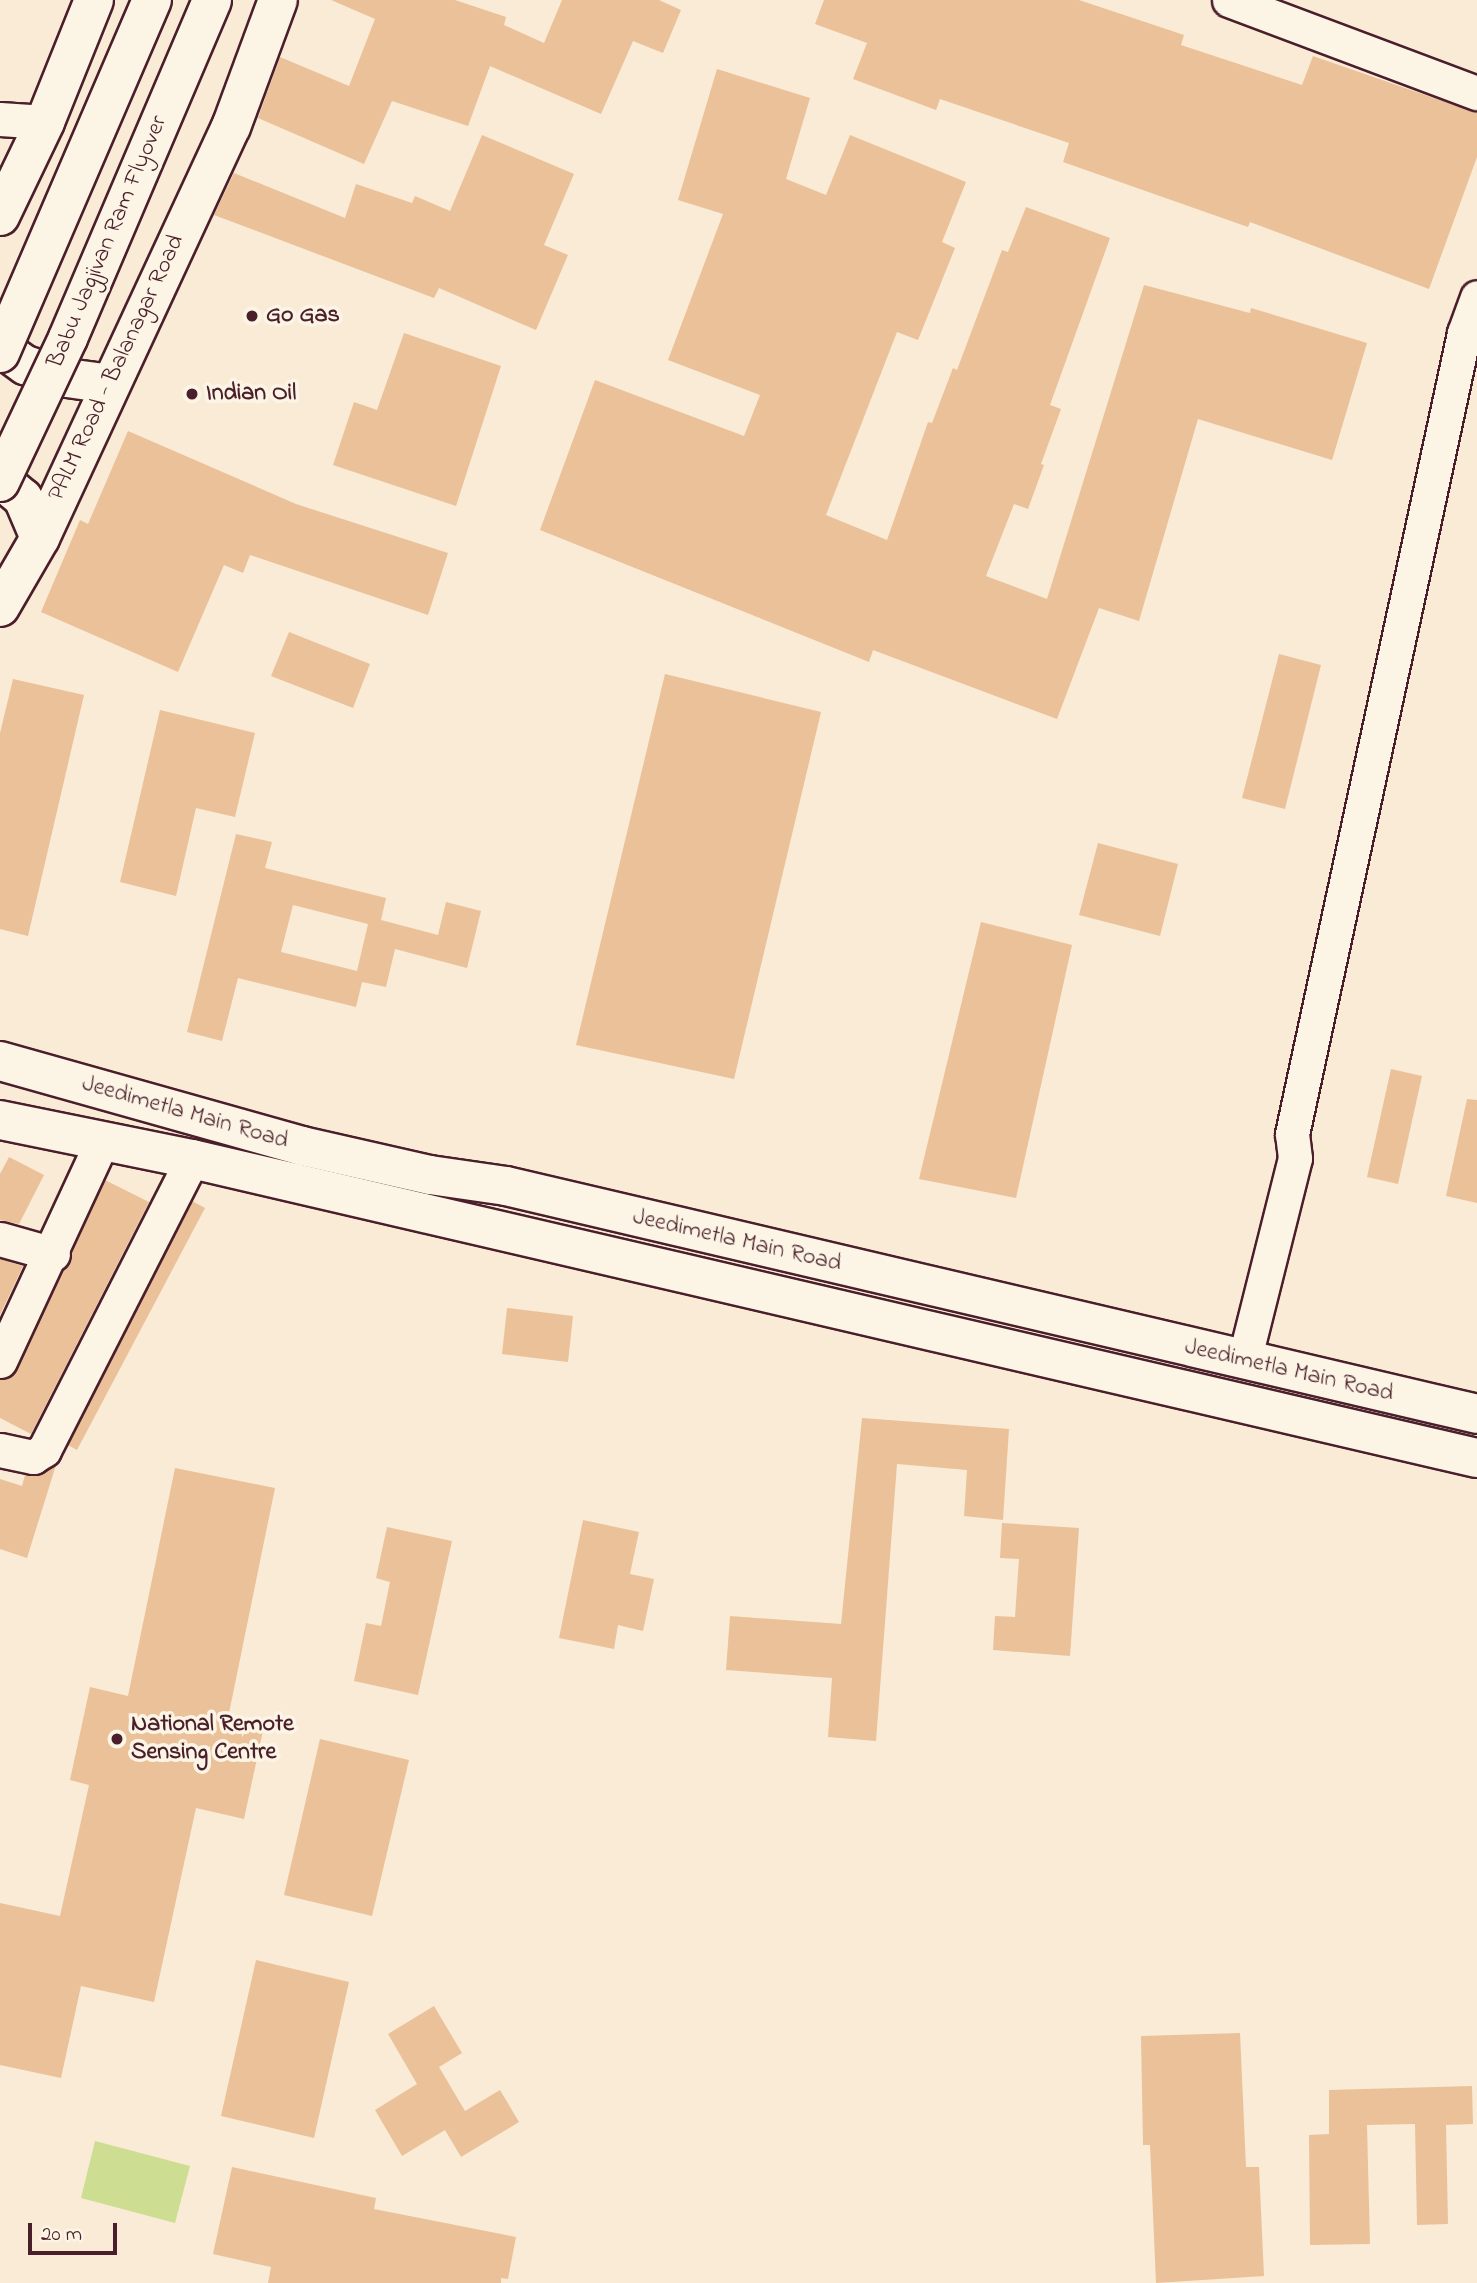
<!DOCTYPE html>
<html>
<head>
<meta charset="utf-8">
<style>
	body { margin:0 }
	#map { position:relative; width:1477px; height:2283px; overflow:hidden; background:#f9ebd6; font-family:"Indie Flower",sans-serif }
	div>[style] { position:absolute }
	.green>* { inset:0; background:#cddd92 }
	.building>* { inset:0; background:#ebc19a }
	.roads { filter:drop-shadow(2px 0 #4a1f2b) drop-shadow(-2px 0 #4a1f2b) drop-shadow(0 2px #4a1f2b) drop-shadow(0 -2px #4a1f2b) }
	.street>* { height:33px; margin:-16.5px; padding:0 16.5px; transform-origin:16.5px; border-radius:16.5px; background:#fcf5e5 }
	.primary>* { height:38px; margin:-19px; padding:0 19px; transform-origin:19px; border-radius:19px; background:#fcf5e5 }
	.bridges { filter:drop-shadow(2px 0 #4a1f2b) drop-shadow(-2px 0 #4a1f2b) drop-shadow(0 2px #4a1f2b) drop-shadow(0 -2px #4a1f2b) }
	.primary-bridge>* { height:38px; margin:-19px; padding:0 19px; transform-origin:19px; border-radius:19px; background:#fcf5e5 }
	.dots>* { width:19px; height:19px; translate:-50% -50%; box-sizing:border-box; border:4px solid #fcf5e5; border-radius:50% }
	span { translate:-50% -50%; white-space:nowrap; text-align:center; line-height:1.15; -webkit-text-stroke:7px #fcf5e5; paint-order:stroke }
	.street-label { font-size:24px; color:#4a1f2b }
	.poi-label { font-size:24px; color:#4a1f2b; font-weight:700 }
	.left { translate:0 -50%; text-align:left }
	.scale { position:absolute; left:28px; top:2223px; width:89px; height:32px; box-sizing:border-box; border:4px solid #4a1f2b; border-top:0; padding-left:9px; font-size:21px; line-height:24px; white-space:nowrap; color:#4a1f2b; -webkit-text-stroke:5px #fcf5e5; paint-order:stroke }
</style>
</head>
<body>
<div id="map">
	<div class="green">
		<div style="clip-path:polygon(95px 2141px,190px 2166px,175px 2223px,81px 2198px)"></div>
	</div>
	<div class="building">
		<div style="clip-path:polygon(331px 0,455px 0,506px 17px,504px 25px,544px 43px,562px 0,659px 0,681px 10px,663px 53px,633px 41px,601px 114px,490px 66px,468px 126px,392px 101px,364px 164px,258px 118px,280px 57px,349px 86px,375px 19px)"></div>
		<div style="clip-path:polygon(824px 0,1079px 0,1184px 35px,1181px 45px,1302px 85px,1313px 56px,1477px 113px,1477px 157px,1429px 289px,1250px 222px,1248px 227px,1063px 162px,1069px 143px,940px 99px,936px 110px,853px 79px,867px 43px,815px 24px)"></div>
		<div style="clip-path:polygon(717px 69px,810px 98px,786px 179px,826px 195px,850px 135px,966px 182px,942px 242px,955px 248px,918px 340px,897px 332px,826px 515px,887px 540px,928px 422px,932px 423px,953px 368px,957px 370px,1002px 250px,1008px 252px,1026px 207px,1110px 238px,1050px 405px,1061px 409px,1041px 464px,1044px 465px,1028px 509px,1014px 504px,986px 576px,1047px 599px,1144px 285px,1250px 313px,1251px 308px,1367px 343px,1332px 460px,1198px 419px,1139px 621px,1099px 608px,1057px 719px,873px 650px,869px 662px,540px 530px,595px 380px,744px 436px,760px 395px,668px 360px,723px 214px,678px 200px)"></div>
		<div style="clip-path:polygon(482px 135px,574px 174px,544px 245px,568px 255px,536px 330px,439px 288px,434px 298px,214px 215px,234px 173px,345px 218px,356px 184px,412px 203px,415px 196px,450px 211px)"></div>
		<div style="clip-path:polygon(404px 333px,501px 366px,456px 506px,333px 465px,354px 402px,377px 410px)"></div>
		<div style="clip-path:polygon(128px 431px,296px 504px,448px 553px,428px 615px,250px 555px,243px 573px,224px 565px,178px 672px,41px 612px,80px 520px,88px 524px)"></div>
		<div style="clip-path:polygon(289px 632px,370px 664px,353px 708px,271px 676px)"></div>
		<div style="clip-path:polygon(1279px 654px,1321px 665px,1285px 809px,1242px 798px)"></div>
		<div style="clip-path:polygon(665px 674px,821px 712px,734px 1079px,576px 1045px)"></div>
		<div style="clip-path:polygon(13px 679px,84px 695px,28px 936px,0 929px,0 733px)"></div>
		<div style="clip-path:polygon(160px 710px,255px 733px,235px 817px,196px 808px,176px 896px,120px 882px)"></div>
		<div style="clip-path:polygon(evenodd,236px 834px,272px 842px,265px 868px,386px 898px,381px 920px,438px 935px,446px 902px,481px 911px,467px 968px,395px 949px,386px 987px,362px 982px,356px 1007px,238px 978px,222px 1041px,187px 1032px,236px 834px,293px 905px,368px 924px,357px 971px,281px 952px,293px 905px)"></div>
		<div style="clip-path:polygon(1098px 843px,1178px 864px,1160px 936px,1079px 915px)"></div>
		<div style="clip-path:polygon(981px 922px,1072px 945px,1016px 1198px,919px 1179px)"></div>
		<div style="clip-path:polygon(1391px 1069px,1422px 1076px,1398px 1184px,1367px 1177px)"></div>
		<div style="clip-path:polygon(1467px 1099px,1477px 1100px,1477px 1203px,1446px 1196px)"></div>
		<div style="clip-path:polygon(9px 1157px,44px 1175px,19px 1224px,0 1220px,0 1174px)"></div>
		<div style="clip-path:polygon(105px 1180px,149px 1202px,31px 1434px,0 1418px,0 1380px,17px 1369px)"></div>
		<div style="clip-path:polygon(192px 1201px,205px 1208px,77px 1450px,68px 1445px)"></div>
		<div style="clip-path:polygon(0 1259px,23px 1266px,0 1315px)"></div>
		<div style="clip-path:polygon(507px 1308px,573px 1316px,568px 1362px,502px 1354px)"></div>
		<div style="clip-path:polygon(862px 1418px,1009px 1429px,1003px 1520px,964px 1516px,967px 1470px,897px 1464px,876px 1741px,828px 1737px,832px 1678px,726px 1670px,730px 1616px,841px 1624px)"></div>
		<div style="clip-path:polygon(56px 1465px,27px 1558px,0 1549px,0 1479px,22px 1486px,25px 1475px,42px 1474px)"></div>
		<div style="clip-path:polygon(175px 1468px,275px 1488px,228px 1718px,264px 1726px,244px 1819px,196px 1808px,154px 2002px,81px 1986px,61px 2078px,0 2065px,0 1903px,60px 1916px,89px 1785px,70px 1780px,90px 1687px,128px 1696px)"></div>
		<div style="clip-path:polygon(583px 1520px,639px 1532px,630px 1574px,654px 1579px,643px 1631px,618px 1625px,614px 1649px,559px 1638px)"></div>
		<div style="clip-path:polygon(1002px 1523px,1079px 1528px,1070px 1656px,993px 1650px,995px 1616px,1015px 1617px,1019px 1559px,1000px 1558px)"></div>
		<div style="clip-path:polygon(387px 1527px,452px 1541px,418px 1695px,354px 1681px,366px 1623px,381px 1626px,390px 1582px,376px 1578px)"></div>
		<div style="clip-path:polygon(320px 1739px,409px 1760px,372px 1916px,284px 1895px)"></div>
		<div style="clip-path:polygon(256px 1960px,349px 1982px,314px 2138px,221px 2116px)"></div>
		<div style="clip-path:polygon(434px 2006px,462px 2053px,439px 2067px,465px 2111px,500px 2090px,519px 2122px,461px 2157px,445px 2130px,402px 2156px,375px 2110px,417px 2084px,388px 2034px)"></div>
		<div style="clip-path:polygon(1240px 2033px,1246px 2167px,1259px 2167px,1264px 2276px,1156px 2283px,1150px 2145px,1143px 2145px,1141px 2036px)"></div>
		<div style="clip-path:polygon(1472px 2086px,1473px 2124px,1446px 2125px,1448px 2224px,1417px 2225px,1415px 2124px,1367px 2125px,1370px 2244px,1310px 2245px,1309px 2135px,1329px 2134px,1329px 2090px)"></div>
		<div style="clip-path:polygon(232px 2167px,376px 2198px,374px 2209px,516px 2237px,508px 2279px,501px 2278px,501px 2283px,268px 2283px,271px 2267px,213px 2254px)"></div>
	</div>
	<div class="roads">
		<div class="street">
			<div style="left:1229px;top:0;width:265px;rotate:20.6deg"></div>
			<div style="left:0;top:119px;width:45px;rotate:3.8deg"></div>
			<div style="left:0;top:1239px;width:55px;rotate:15.8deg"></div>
			<div style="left:0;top:1361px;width:242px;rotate:-65.1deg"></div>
			<div style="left:1244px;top:1361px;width:209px;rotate:-75.9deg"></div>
			<div style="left:1295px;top:1158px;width:24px;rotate:-97deg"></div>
			<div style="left:1292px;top:1134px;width:819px;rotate:-77.88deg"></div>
			<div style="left:1464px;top:333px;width:38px;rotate:-70deg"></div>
			<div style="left:0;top:1450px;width:34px;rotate:12deg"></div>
			<div style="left:33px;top:1457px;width:13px;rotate:-32deg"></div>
			<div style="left:44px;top:1450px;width:326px;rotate:-63deg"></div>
		</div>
		<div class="primary">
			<div style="left:0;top:216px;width:104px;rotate:-64.4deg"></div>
			<div style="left:45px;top:122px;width:131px;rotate:-68.1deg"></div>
			<div style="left:0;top:347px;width:31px;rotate:36deg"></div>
			<div style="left:25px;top:365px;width:44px;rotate:17.2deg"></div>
			<div style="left:67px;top:378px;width:43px;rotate:7.9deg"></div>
			<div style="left:0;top:479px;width:30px;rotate:40deg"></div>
			<div style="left:23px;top:498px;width:43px;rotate:67deg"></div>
			<div style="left:0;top:607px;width:80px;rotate:-59.9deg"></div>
			<div style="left:40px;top:538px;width:453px;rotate:-65.1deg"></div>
			<div style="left:231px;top:127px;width:135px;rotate:-69.7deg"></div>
			<div style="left:0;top:1061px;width:314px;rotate:15.7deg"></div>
			<div style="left:302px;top:1146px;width:131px;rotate:12.8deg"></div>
			<div style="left:430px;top:1175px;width:77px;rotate:8.2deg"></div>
			<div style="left:506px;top:1186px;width:997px;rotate:13.21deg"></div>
			<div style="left:0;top:1120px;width:196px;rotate:11.5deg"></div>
			<div style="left:192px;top:1159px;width:1319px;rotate:13.1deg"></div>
		</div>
	</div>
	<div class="bridges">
		<div class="primary-bridge">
			<div style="left:0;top:353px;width:384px;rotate:-66.7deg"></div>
			<div style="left:0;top:482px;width:159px;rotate:-64.7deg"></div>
			<div style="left:68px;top:338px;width:367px;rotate:-66.9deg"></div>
		</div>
	</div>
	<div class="dots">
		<div style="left:252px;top:316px;background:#4a1f2b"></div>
		<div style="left:192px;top:394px;background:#4a1f2b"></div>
		<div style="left:117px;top:1739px;background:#4a1f2b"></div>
	</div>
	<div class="street-label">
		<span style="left:108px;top:242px;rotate:-67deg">Babu Jagjivan Ram Flyover</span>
		<span style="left:117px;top:368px;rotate:-65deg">PALM Road - Balanagar Road</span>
		<span style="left:185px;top:1113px;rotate:16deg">Jeedimetla Main Road</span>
		<span style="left:737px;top:1241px;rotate:13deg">Jeedimetla Main Road</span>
		<span style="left:1289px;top:1371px;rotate:13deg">Jeedimetla Main Road</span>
	</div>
	<div class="poi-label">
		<span class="left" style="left:266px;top:316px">Go Gas</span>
		<span class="left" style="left:206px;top:394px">Indian Oil</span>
		<span class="left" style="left:131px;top:1739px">National Remote<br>Sensing Centre</span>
	</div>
	<div class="scale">20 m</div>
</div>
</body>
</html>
